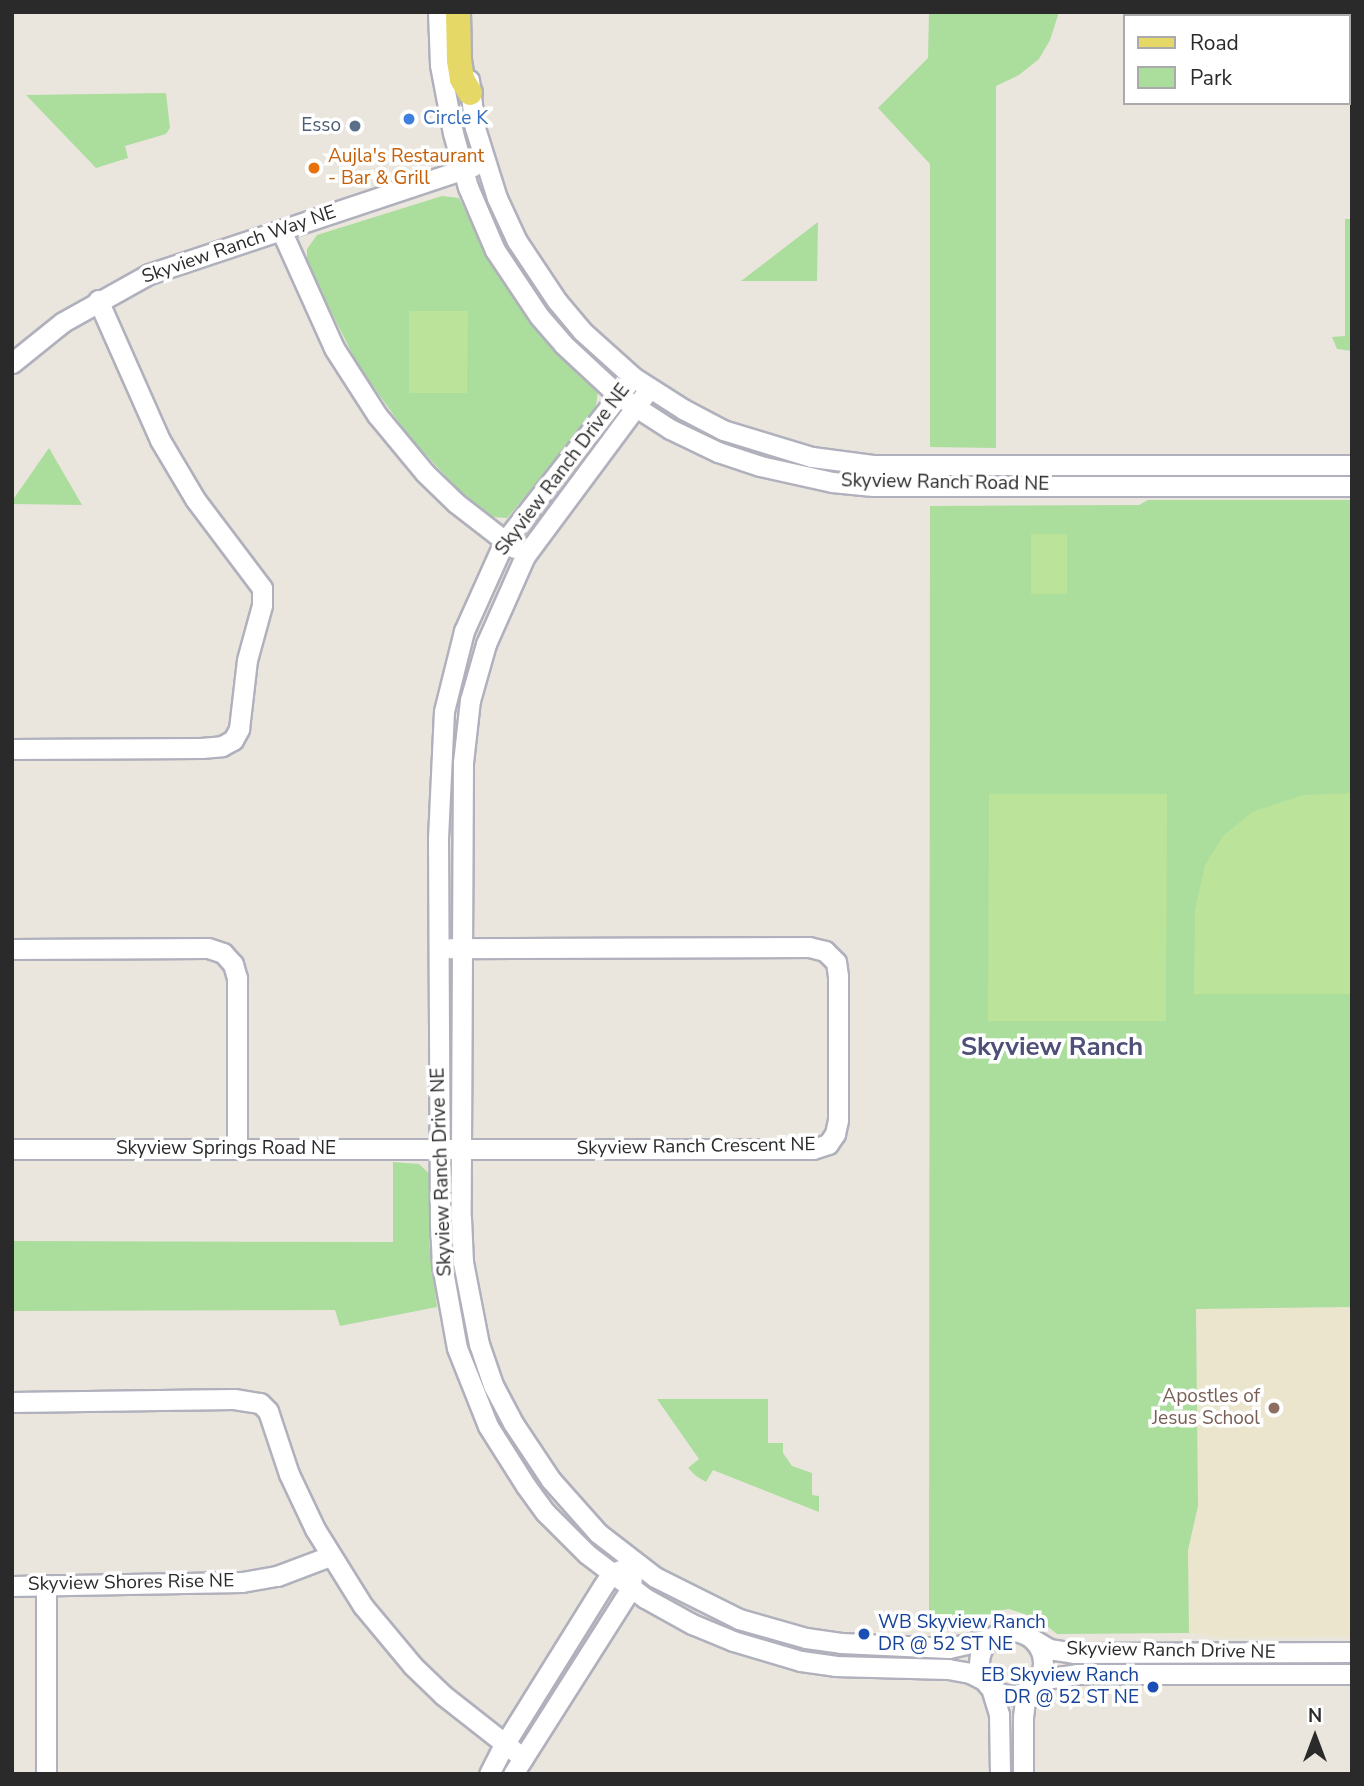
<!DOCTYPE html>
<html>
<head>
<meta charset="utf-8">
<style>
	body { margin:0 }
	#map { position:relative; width:1364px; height:1786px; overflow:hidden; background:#ebe6dd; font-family:"Nunito Sans",sans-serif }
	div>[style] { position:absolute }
	.education>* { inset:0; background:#ebe5cd }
	.green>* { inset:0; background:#abdd9d }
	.pitch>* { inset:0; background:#bbe39a }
	.roads { filter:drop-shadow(2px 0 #b0b1bc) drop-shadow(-2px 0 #b0b1bc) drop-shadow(0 2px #b0b1bc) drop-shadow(0 -2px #b0b1bc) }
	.minor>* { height:19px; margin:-9.5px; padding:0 9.5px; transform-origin:9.5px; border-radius:9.5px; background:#fff }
	.minor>.ring { margin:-9.5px; padding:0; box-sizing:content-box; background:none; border:19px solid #fff; border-radius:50% }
	.major>* { height:24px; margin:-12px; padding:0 12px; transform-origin:12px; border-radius:12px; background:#e5d867 }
	.dots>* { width:19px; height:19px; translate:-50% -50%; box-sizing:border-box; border:4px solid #fff; border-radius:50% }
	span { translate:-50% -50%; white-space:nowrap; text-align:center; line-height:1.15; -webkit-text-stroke:7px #fff; paint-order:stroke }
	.shop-label { font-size:19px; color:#366cbe }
	.left { translate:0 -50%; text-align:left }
	.service-label { font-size:19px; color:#4e5e75 }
	.right { translate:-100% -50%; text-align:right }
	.food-label { font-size:19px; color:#c56008 }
	.street-label { font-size:19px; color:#2a2a2a }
	.education-label { font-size:19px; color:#785e54 }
	.transit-label { font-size:19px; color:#164399 }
	.district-label { font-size:26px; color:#4e5077; font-weight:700 }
	.frame { position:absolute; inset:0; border:14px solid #2a2a2a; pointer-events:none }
	.legend { position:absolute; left:1123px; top:14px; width:228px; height:91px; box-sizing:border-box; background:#fff; border:2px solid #aaa; margin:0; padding:9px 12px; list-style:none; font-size:21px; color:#2a2a2a }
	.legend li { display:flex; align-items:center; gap:14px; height:35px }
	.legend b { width:35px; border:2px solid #aaa }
	.north { position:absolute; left:1280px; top:1702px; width:70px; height:70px; -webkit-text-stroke:5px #fff; paint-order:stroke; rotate:0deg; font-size:19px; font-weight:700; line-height:28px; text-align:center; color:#2a2a2a }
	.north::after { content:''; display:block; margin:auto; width:24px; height:32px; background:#2a2a2a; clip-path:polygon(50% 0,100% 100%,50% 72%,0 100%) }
</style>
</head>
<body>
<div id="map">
	<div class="education">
		<div style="clip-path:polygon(1352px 1307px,1352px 1637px,1223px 1638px,1190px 1633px,1188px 1550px,1198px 1506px,1196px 1309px)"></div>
	</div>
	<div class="green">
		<div style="clip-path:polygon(929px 12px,1059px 12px,1050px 40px,1039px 59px,1019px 75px,996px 86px,996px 448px,930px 447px,930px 164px,878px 108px,928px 58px)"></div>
		<div style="clip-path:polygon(166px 93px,170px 128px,166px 134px,125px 146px,128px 158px,96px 168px,26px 95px)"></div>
		<div style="clip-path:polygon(442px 196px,459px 198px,488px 255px,533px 323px,598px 391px,595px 412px,507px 518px,493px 517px,458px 489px,411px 439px,359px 367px,307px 264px,307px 249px,317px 235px)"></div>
		<div style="clip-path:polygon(1345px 219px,1352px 219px,1352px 351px,1337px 349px,1332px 337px,1345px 336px)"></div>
		<div style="clip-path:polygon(818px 222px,817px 281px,741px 281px)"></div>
		<div style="clip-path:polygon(49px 448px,82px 505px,12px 504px,12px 501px)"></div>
		<div style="clip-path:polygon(1148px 500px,1352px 500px,1352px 1307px,1196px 1309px,1198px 1506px,1188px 1550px,1189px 1633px,1057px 1634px,1037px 1618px,1009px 1609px,996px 1611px,962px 1630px,929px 1630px,930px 506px,1139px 505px)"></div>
		<div style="clip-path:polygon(393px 1162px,419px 1164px,431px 1175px,429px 1241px,437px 1307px,340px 1326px,335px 1310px,12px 1311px,12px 1241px,393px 1242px)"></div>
		<div style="clip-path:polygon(657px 1399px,768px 1399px,768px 1443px,783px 1443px,783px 1453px,792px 1466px,812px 1473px,812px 1495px,819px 1496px,819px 1512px,713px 1470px,706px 1482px,696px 1476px,688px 1468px,699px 1459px)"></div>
	</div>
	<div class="pitch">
		<div style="clip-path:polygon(409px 311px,468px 311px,467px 393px,409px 393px)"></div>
		<div style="clip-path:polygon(1031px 534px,1067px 534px,1067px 594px,1031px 594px)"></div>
		<div style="clip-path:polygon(1352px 793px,1352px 994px,1194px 994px,1195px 909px,1205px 865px,1223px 836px,1252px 812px,1303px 795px)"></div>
		<div style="clip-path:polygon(989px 794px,1167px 794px,1166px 1021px,988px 1021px)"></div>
	</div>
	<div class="roads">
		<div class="minor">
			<div style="left:438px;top:12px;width:53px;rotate:87.8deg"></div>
			<div style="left:440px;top:65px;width:69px;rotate:79.2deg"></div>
			<div style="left:453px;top:133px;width:56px;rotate:74.5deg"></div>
			<div style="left:468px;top:187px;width:69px;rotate:66.8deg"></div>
			<div style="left:495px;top:250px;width:79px;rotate:56.3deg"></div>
			<div style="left:539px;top:316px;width:37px;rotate:49deg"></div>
			<div style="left:563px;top:344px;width:76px;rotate:42.9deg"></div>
			<div style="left:619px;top:396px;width:61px;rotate:32.9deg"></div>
			<div style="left:670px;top:429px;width:53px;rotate:25.6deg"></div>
			<div style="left:718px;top:452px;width:44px;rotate:18.4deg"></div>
			<div style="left:760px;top:466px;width:74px;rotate:12.5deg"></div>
			<div style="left:832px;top:482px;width:41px;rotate:5.6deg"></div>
			<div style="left:873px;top:486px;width:479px"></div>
			<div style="left:469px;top:80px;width:48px;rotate:82.9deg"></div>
			<div style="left:475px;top:128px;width:73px;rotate:72.6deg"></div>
			<div style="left:497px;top:198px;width:47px;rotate:65.1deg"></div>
			<div style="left:517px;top:241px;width:72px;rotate:56.3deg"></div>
			<div style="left:557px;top:301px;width:39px;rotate:50deg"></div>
			<div style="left:582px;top:331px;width:69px;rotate:42deg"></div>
			<div style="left:633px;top:377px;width:59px;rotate:32.6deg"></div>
			<div style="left:683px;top:409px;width:45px;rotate:27.7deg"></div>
			<div style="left:723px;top:430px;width:93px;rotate:16.9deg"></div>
			<div style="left:812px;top:457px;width:63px;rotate:7.4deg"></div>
			<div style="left:874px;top:465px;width:478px"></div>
			<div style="left:281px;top:230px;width:129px;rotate:65.8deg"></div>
			<div style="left:334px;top:348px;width:80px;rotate:57.3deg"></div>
			<div style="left:377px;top:415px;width:75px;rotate:50.4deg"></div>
			<div style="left:425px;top:473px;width:43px;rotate:44.1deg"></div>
			<div style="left:456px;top:503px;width:73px;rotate:37.8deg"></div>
			<div style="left:12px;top:363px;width:65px;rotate:-38.8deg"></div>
			<div style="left:63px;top:322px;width:98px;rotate:-29.2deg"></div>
			<div style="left:149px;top:274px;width:342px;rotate:-18.4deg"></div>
			<div style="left:633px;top:377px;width:209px;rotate:128deg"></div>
			<div style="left:504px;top:542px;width:98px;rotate:114.2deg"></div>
			<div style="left:464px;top:631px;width:82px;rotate:104deg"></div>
			<div style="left:444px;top:711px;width:127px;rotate:92.7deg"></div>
			<div style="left:438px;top:838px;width:386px;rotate:89.7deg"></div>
			<div style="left:440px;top:1224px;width:41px;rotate:87.2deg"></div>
			<div style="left:442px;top:1265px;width:84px;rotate:79.8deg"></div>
			<div style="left:457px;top:1348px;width:84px;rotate:68.3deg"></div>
			<div style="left:488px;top:1426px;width:71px;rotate:57.7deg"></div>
			<div style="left:526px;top:1486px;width:32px;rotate:54deg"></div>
			<div style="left:545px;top:1512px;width:59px;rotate:45deg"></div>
			<div style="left:587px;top:1554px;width:73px;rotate:37.2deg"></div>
			<div style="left:645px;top:1598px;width:54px;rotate:29deg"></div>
			<div style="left:692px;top:1624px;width:44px;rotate:22.5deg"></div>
			<div style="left:733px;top:1641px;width:71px;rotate:16.4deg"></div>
			<div style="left:801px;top:1661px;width:34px;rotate:8deg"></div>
			<div style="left:835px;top:1666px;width:113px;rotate:1.5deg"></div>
			<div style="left:948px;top:1669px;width:22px;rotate:10deg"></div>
			<div style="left:970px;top:1673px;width:16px;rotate:27deg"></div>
			<div style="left:649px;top:389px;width:208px;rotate:126.6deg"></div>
			<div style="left:525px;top:556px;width:96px;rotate:113.9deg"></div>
			<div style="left:486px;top:644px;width:58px;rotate:105.9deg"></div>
			<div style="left:470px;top:700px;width:62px;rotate:96.4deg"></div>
			<div style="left:463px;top:762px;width:456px;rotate:90.3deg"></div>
			<div style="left:461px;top:1218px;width:44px;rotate:87.4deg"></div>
			<div style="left:463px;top:1262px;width:84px;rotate:79deg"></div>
			<div style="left:479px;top:1344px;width:43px;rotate:71.1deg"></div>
			<div style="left:493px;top:1385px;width:43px;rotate:62.2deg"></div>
			<div style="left:513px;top:1423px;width:69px;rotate:56.3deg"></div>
			<div style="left:551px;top:1480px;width:71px;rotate:48.4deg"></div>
			<div style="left:598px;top:1533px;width:72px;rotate:37.7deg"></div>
			<div style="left:655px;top:1577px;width:94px;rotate:26.6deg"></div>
			<div style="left:739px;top:1619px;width:70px;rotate:15.8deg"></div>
			<div style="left:806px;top:1638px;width:35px;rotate:8deg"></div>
			<div style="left:841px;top:1643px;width:108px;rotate:2.7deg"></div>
			<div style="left:949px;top:1648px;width:41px;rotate:-12.7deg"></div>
			<div style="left:12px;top:749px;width:189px;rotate:-0.3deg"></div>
			<div style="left:201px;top:748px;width:21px;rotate:-5deg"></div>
			<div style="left:222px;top:746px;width:13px;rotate:-29deg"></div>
			<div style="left:233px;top:740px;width:13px;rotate:-61deg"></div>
			<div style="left:239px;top:729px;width:69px;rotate:-83.4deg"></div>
			<div style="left:247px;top:660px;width:57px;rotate:-74.7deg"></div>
			<div style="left:262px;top:605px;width:17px;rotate:-90deg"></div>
			<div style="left:262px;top:588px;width:111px;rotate:-127deg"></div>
			<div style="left:195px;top:499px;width:69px;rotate:-120.7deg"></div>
			<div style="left:160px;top:440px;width:153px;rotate:-113.9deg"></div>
			<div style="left:12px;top:949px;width:196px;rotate:-0.3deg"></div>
			<div style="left:208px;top:948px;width:16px;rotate:18deg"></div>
			<div style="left:223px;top:953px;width:15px;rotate:48deg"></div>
			<div style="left:233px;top:964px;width:15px;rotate:74deg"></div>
			<div style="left:237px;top:978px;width:171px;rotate:90deg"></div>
			<div style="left:12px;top:1149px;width:801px"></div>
			<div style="left:813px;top:1149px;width:16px;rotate:-18deg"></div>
			<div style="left:828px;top:1144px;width:12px;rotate:-55deg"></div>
			<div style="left:835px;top:1134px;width:14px;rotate:-78deg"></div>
			<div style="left:838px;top:1120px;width:144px;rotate:-90deg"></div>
			<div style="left:838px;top:976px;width:14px;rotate:-98deg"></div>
			<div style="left:836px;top:962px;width:16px;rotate:-135deg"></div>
			<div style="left:825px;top:951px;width:16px;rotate:-166deg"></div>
			<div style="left:809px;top:947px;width:359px;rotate:179.8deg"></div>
			<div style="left:12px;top:1402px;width:222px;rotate:-0.8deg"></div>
			<div style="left:234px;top:1399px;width:26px;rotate:9deg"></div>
			<div style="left:260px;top:1403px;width:11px;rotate:45deg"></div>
			<div style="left:268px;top:1411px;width:66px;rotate:71.6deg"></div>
			<div style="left:289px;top:1474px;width:61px;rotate:64.7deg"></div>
			<div style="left:315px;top:1529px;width:91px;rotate:58.1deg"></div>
			<div style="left:363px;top:1606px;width:78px;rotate:50.2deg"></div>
			<div style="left:413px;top:1666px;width:42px;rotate:44deg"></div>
			<div style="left:443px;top:1695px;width:102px;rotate:38.2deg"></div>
			<div style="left:46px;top:1585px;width:189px;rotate:90deg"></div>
			<div style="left:12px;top:1586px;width:230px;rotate:-1deg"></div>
			<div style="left:242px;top:1582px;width:36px;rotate:-10deg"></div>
			<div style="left:277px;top:1576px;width:57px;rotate:-20.7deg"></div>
			<div class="ring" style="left:979px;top:1631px;width:45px;height:45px"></div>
			<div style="left:1034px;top:1640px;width:17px;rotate:31deg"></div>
			<div style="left:1049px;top:1649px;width:25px;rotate:9deg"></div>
			<div style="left:1074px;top:1653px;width:278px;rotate:-0.2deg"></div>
			<div style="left:1039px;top:1680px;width:38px;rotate:-9deg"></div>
			<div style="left:1077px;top:1674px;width:275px"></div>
			<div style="left:991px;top:1688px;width:28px;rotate:73deg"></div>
			<div style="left:999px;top:1715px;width:59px;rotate:89deg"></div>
			<div style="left:489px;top:1774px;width:33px;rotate:-63deg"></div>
			<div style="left:504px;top:1745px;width:187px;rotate:-58.1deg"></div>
			<div style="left:603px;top:1586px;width:14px;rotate:-56deg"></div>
			<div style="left:611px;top:1574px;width:10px;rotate:-24deg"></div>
			<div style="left:513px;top:1774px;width:220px;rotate:-57.6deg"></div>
			<div style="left:631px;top:1588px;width:13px;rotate:-86deg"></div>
			<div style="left:1023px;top:1774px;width:57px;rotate:-90deg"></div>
			<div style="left:1023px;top:1717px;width:16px;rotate:-83deg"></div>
			<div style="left:1025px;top:1701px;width:16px;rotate:-63deg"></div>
		</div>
		<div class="major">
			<div style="left:458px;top:12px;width:48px;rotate:88.8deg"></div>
			<div style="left:459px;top:60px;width:19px;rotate:81deg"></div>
			<div style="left:462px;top:79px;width:16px;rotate:60deg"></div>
		</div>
	</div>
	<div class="dots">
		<div style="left:409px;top:119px;background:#3f7fe0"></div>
		<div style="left:355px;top:126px;background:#5c6f8a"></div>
		<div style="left:314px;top:168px;background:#e8710a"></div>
		<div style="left:1274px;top:1408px;background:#8d6e63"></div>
		<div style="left:864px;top:1634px;background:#1a4fb4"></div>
		<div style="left:1153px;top:1687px;background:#1a4fb4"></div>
	</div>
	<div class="shop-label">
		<span class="left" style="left:423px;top:119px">Circle K</span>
	</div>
	<div class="service-label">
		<span class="right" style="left:341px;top:126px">Esso</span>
	</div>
	<div class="food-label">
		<span class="left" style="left:328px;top:168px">Aujla's Restaurant<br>- Bar &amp; Grill</span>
	</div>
	<div class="street-label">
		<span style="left:239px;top:245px;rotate:-19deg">Skyview Ranch Way NE</span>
		<span style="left:563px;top:470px;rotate:-53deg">Skyview Ranch Drive NE</span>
		<span style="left:945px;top:483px;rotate:1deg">Skyview Ranch Road NE</span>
		<span style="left:696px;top:1147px;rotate:-1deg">Skyview Ranch Crescent NE</span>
		<span style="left:226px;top:1149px">Skyview Springs Road NE</span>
		<span style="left:442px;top:1172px;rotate:-92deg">Skyview Ranch Drive NE</span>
		<span style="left:131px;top:1583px;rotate:-1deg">Skyview Shores Rise NE</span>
		<span style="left:1171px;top:1651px;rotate:1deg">Skyview Ranch Drive NE</span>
	</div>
	<div class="education-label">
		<span class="right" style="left:1260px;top:1408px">Apostles of<br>Jesus School</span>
	</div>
	<div class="transit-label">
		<span class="left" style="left:878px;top:1634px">WB Skyview Ranch<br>DR @ 52 ST NE</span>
		<span class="right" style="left:1139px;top:1687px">EB Skyview Ranch<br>DR @ 52 ST NE</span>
	</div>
	<div class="district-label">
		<span style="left:1052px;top:1047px">Skyview Ranch</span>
	</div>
	<div class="frame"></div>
	<ul class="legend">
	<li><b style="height:9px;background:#e5d867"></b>Road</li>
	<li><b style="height:19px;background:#abdd9d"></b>Park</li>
	</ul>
	<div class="north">N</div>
</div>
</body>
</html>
